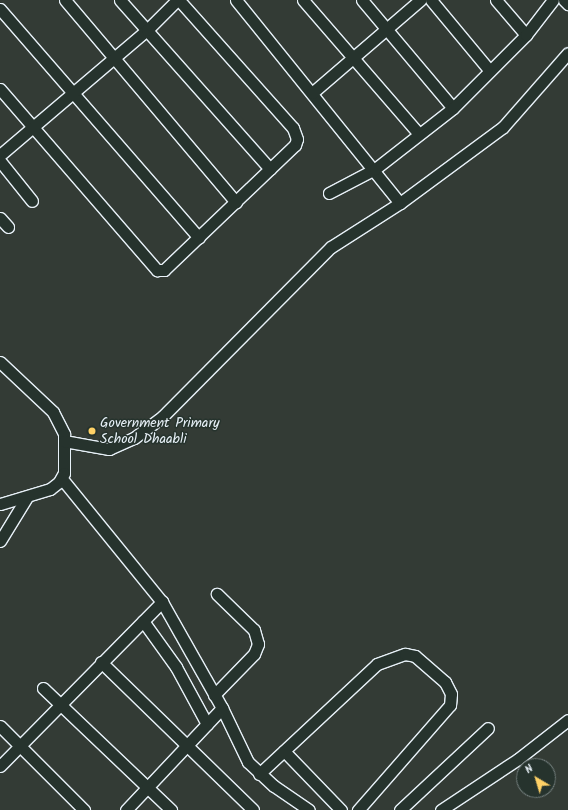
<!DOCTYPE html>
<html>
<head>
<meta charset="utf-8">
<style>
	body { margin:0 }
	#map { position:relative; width:568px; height:810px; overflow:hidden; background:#333b35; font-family:Kalam,sans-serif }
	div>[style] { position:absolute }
	.roads { filter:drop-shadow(1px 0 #e8f1f8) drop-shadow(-1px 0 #e8f1f8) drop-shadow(0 1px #e8f1f8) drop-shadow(0 -1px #e8f1f8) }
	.minor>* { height:11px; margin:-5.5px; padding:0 5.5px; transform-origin:5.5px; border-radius:5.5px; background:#26332d }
	.dots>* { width:11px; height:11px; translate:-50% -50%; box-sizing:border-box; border:2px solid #26332d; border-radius:50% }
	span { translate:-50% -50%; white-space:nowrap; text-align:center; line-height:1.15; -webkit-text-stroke:3px #26332d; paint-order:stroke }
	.poi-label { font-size:14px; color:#e8f1f8 }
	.left { translate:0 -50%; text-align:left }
	.north { position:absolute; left:516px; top:758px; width:40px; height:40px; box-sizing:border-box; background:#26332d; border:1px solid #747f7e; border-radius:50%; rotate:322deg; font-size:11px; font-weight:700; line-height:16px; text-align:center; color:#e8f1f8 }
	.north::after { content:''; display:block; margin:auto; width:14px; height:18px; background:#ffd166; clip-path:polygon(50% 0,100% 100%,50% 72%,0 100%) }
</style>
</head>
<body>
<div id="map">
	<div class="roads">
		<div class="minor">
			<div style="left:65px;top:0;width:265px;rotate:49.8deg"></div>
			<div style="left:120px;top:0;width:226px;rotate:48.4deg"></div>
			<div style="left:236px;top:0;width:261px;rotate:51.1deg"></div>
			<div style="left:303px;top:0;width:177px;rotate:49.1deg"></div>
			<div style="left:362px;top:0;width:141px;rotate:49.9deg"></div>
			<div style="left:431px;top:0;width:92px;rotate:50.3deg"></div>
			<div style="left:496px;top:0;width:46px;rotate:49.4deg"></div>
			<div style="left:564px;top:0;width:6px;rotate:45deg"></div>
			<div style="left:0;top:9px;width:303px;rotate:49deg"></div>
			<div style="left:0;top:89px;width:240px;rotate:49.1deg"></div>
			<div style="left:157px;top:270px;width:7px"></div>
			<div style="left:164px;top:270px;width:181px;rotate:-43.7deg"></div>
			<div style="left:295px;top:145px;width:6px;rotate:-72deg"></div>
			<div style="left:297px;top:139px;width:12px;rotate:-110deg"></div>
			<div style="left:293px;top:128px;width:171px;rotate:-131.7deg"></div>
			<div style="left:312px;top:93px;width:143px;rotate:-40.7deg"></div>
			<div style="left:0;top:155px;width:193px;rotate:-40.4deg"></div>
			<div style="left:147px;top:30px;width:42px;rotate:-45deg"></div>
			<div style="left:0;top:161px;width:51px;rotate:51.3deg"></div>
			<div style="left:329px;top:193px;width:52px;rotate:-27.6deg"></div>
			<div style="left:375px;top:169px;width:99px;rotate:-38deg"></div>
			<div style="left:453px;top:108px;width:103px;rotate:-45deg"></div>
			<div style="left:526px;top:35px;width:44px;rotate:-52.4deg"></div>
			<div style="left:0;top:218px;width:12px;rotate:48deg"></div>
			<div style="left:0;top:362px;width:73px;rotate:43.3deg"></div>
			<div style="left:53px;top:412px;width:25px;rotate:63deg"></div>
			<div style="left:64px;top:434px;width:39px;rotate:90deg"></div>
			<div style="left:64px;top:473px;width:10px;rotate:119deg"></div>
			<div style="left:59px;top:482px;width:11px;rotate:142deg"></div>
			<div style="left:50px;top:489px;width:52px;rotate:163.3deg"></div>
			<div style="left:64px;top:441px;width:46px;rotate:10.1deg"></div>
			<div style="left:109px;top:449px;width:27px;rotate:-24deg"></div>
			<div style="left:134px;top:438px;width:36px;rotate:-37deg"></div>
			<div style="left:163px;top:416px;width:238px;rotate:-45.2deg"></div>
			<div style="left:331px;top:247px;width:82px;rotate:-32.5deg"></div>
			<div style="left:400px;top:203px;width:128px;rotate:-36.4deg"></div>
			<div style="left:503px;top:127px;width:98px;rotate:-48.7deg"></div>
			<div style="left:0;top:541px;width:52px;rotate:-58.5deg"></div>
			<div style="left:143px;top:621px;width:57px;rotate:54.3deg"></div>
			<div style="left:176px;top:667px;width:65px;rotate:61.5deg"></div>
			<div style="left:101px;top:662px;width:212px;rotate:44.2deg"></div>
			<div style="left:43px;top:688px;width:177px;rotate:43.6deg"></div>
			<div style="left:214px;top:695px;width:57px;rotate:-45.7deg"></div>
			<div style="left:254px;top:654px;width:11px;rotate:-68deg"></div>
			<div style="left:258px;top:644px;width:15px;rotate:-106deg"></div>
			<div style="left:254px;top:630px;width:52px;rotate:-135.8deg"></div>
			<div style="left:222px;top:708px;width:60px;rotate:64.3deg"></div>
			<div style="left:248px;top:762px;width:35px;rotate:43deg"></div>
			<div style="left:274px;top:786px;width:42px;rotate:34.4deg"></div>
			<div style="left:0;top:726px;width:119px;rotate:45deg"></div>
			<div style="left:284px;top:751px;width:82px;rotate:46deg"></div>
			<div style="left:0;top:766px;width:231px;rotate:-45.4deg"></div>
			<div style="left:162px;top:602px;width:159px;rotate:-129.1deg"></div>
			<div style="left:259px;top:774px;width:161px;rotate:-43deg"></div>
			<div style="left:377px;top:664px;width:30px;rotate:-20deg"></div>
			<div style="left:405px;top:654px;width:10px;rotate:11deg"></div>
			<div style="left:415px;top:656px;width:40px;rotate:41deg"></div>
			<div style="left:445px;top:682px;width:13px;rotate:63deg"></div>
			<div style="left:451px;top:694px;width:11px;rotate:95deg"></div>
			<div style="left:450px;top:705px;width:140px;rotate:131.2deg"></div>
			<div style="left:126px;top:810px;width:140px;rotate:-46.7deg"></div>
			<div style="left:222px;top:708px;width:122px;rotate:-119.5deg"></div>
			<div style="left:400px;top:810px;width:120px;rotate:-43deg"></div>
			<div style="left:441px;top:810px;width:92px;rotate:-33.5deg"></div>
			<div style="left:518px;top:759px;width:63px;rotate:-38deg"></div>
		</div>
	</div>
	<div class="dots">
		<div style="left:92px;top:431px;background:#ffd166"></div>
	</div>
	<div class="poi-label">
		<span class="left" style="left:100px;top:431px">Government Primary<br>School Dhaabli</span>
	</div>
	<div class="north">N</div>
</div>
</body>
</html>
